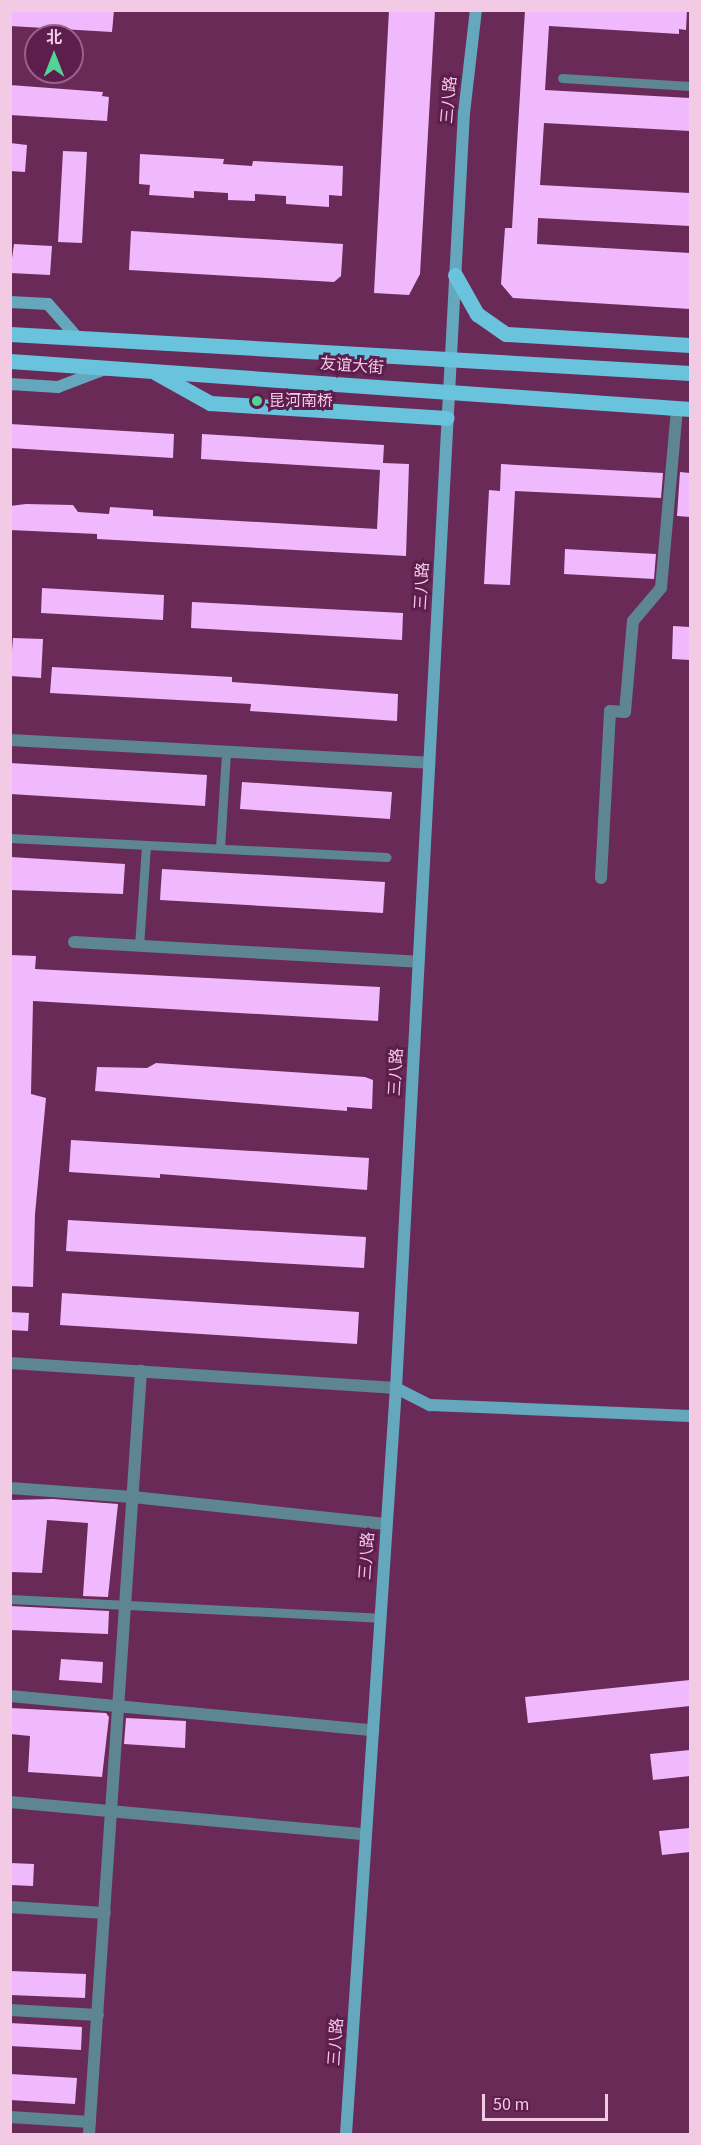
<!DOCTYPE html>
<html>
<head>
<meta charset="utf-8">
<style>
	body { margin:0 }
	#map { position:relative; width:701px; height:2145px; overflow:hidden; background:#6a2a58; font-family:"Source Sans 3","Noto Sans SC",sans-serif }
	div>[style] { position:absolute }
	.building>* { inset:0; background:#f0b9fd }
	.lane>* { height:9px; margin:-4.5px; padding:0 4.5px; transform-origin:4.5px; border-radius:4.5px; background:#5d8592 }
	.street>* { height:12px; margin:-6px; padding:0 6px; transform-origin:6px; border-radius:6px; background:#5d8592 }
	.secondary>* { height:12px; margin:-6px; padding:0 6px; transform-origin:6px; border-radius:6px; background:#65a8bd }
	.primary>* { height:15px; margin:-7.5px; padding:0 7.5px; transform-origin:7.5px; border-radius:7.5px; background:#6ac3dd }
	.dots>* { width:16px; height:16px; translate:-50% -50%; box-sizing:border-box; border:3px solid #5e1e4d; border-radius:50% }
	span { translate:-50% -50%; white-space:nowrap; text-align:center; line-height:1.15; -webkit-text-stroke:6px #5e1e4d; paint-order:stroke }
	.street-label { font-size:16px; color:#f2cae4 }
	.poi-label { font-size:16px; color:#f2cae4 }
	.left { translate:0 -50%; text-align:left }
	.frame { position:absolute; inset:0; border:12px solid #f2cae4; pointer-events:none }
	.north { position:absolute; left:24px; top:24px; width:60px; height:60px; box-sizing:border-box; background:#5e1e4d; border:2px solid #996389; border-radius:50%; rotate:0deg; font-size:16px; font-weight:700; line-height:24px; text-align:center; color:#f2cae4 }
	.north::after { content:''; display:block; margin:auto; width:21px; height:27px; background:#53d396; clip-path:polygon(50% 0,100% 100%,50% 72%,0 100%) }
	.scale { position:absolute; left:482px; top:2094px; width:126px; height:27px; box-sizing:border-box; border:3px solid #f2cae4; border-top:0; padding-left:8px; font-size:18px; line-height:21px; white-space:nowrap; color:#f2cae4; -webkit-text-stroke:4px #5e1e4d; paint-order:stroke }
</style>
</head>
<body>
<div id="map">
	<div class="building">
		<div style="clip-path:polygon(10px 10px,114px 10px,112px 32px,10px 26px)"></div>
		<div style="clip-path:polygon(389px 10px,435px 10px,420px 274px,409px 295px,374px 293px)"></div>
		<div style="clip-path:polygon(525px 10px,687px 10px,686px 30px,679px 29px,679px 34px,549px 26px,545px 90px,690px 98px,690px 131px,544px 123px,540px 185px,690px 193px,690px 226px,538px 218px,537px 244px,690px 253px,690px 309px,513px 298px,501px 284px,505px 228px,512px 228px)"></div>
		<div style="clip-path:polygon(10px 85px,103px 92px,102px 96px,109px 97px,107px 121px,10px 115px)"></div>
		<div style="clip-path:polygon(10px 143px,27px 145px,25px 172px,10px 171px)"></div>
		<div style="clip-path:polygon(63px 151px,87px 152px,82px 243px,58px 242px)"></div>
		<div style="clip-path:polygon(140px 154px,224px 159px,223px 164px,252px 166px,253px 161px,343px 166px,342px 196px,329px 195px,329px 207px,286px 204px,286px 196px,255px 194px,255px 201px,228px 200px,228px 193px,194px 191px,194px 198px,149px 195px,150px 185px,139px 184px)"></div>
		<div style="clip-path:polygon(131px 231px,343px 244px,341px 276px,334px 282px,129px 270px)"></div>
		<div style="clip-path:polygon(14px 244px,52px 246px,50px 275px,10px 273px)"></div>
		<div style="clip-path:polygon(10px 424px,174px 434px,173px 458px,10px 448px)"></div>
		<div style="clip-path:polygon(202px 434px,384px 445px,383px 463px,409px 464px,406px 556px,97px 539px,97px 534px,10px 530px,10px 506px,26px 504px,73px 505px,78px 512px,109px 514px,110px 507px,153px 510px,153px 516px,377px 529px,380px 470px,201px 459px)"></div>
		<div style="clip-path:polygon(501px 464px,663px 473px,661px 498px,515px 491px,510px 585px,484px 584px,489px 490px,500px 491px)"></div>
		<div style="clip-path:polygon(680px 472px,690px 473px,690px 517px,677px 516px)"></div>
		<div style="clip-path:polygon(565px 549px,656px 554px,654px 579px,564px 574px)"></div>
		<div style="clip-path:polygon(42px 588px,164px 595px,163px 620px,41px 613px)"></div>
		<div style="clip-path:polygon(192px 602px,403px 613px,402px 640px,191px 628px)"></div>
		<div style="clip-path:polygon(673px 626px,690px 627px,690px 660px,672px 659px)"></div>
		<div style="clip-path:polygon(13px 638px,43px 639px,41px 678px,10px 676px)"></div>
		<div style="clip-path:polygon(52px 667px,232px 677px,232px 682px,398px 694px,397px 721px,250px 711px,251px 704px,50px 693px)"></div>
		<div style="clip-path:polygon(10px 763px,207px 775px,205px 806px,10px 794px)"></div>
		<div style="clip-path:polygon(242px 782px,392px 792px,390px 819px,240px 809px)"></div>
		<div style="clip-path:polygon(10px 857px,125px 864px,123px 894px,10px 890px)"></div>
		<div style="clip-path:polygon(162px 869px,385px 882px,383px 913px,160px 900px)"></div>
		<div style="clip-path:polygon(10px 955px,36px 956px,35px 969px,380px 987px,378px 1021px,33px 1001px,31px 1094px,46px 1098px,35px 1214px,33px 1287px,10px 1286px)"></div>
		<div style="clip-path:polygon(156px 1063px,365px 1077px,373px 1080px,372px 1109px,347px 1107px,347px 1111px,95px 1091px,97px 1067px,147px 1068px)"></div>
		<div style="clip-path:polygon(71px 1140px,369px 1158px,367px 1190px,160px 1174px,160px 1178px,69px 1172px)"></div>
		<div style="clip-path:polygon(68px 1220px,366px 1237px,364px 1268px,66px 1251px)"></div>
		<div style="clip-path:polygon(62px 1293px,359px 1312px,357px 1344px,60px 1325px)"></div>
		<div style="clip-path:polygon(10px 1312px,29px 1313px,28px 1331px,10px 1330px)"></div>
		<div style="clip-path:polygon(53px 1499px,118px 1504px,108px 1597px,83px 1596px,88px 1523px,47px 1520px,42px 1573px,10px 1572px,10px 1500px)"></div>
		<div style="clip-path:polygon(10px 1606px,109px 1611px,108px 1634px,10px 1630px)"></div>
		<div style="clip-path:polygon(61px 1659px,103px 1662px,102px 1683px,59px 1680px)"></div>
		<div style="clip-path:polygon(690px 1680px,690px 1706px,528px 1723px,525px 1697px)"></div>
		<div style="clip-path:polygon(10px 1708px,106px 1713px,109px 1717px,102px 1777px,28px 1772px,30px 1736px,10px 1734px)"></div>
		<div style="clip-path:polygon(126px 1718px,186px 1721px,185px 1748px,124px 1744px)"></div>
		<div style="clip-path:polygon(690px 1750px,690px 1776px,653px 1780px,650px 1754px)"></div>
		<div style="clip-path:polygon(690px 1828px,690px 1852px,662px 1855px,659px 1831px)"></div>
		<div style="clip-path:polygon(10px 1863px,34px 1864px,33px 1886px,10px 1885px)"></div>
		<div style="clip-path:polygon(10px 1971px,86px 1974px,85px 1998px,10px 1995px)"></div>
		<div style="clip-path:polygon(10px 2023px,82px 2027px,81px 2050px,10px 2046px)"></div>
		<div style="clip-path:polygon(10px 2074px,77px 2078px,75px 2104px,10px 2100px)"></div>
	</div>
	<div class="lane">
		<div style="left:562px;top:78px;width:128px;rotate:3.6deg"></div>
		<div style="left:10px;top:838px;width:377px;rotate:2.9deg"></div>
		<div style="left:220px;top:848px;width:96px;rotate:-86.4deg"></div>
		<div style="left:139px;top:946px;width:101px;rotate:-86deg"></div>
		<div style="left:10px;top:1599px;width:369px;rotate:2.9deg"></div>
	</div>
	<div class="street">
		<div style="left:10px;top:740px;width:420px;rotate:3.1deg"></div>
		<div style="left:601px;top:878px;width:167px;rotate:-86.9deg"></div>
		<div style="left:610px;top:711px;width:15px;rotate:4deg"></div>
		<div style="left:625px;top:712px;width:91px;rotate:-85deg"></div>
		<div style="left:633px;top:621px;width:43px;rotate:-49.7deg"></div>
		<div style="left:661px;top:588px;width:181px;rotate:-84.9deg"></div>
		<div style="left:74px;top:942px;width:345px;rotate:3.3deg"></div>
		<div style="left:10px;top:1363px;width:387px;rotate:3.7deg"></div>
		<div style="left:10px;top:1488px;width:123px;rotate:4.2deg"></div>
		<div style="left:133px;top:1497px;width:254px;rotate:6.1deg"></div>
		<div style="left:10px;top:1696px;width:365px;rotate:5.4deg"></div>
		<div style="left:10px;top:1802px;width:356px;rotate:5.2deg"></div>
		<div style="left:10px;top:1907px;width:95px;rotate:3.6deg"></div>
		<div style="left:10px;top:2010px;width:88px;rotate:3.3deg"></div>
		<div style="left:10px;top:2117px;width:80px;rotate:3.6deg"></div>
		<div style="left:89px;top:2134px;width:765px;rotate:-86.1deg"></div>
	</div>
	<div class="secondary">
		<div style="left:10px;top:302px;width:38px;rotate:3deg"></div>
		<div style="left:48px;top:304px;width:43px;rotate:48.8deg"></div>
		<div style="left:10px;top:384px;width:48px;rotate:3.6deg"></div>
		<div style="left:58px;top:387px;width:50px;rotate:-21deg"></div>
		<div style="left:396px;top:1388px;width:38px;rotate:27deg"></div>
		<div style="left:430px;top:1405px;width:260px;rotate:2.4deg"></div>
		<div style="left:346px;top:2134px;width:748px;rotate:-86.17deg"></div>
		<div style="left:396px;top:1388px;width:1277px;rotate:-86.95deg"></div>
		<div style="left:464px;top:113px;width:104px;rotate:-83.4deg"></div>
	</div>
	<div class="primary">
		<div style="left:455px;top:275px;width:45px;rotate:60.6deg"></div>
		<div style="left:477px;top:314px;width:35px;rotate:35deg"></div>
		<div style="left:506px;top:334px;width:184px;rotate:3.4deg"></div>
		<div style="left:10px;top:334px;width:681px;rotate:3.28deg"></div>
		<div style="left:10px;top:361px;width:682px;rotate:4.04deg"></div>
		<div style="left:156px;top:373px;width:62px;rotate:29.1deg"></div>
		<div style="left:210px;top:403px;width:237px;rotate:3.6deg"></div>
	</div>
	<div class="dots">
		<div style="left:257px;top:401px;background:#53d396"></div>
	</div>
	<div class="street-label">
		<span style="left:449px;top:100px;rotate:-85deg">三八路</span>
		<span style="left:352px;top:366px;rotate:4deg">友谊大街</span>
		<span style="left:422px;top:586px;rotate:-87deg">三八路</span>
		<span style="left:396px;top:1072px;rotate:-87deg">三八路</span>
		<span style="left:367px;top:1556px;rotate:-86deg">三八路</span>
		<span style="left:336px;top:2042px;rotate:-86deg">三八路</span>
	</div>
	<div class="poi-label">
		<span class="left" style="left:269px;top:401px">昆河南桥</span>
	</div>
	<div class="frame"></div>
	<div class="north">北</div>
	<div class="scale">50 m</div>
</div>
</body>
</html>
